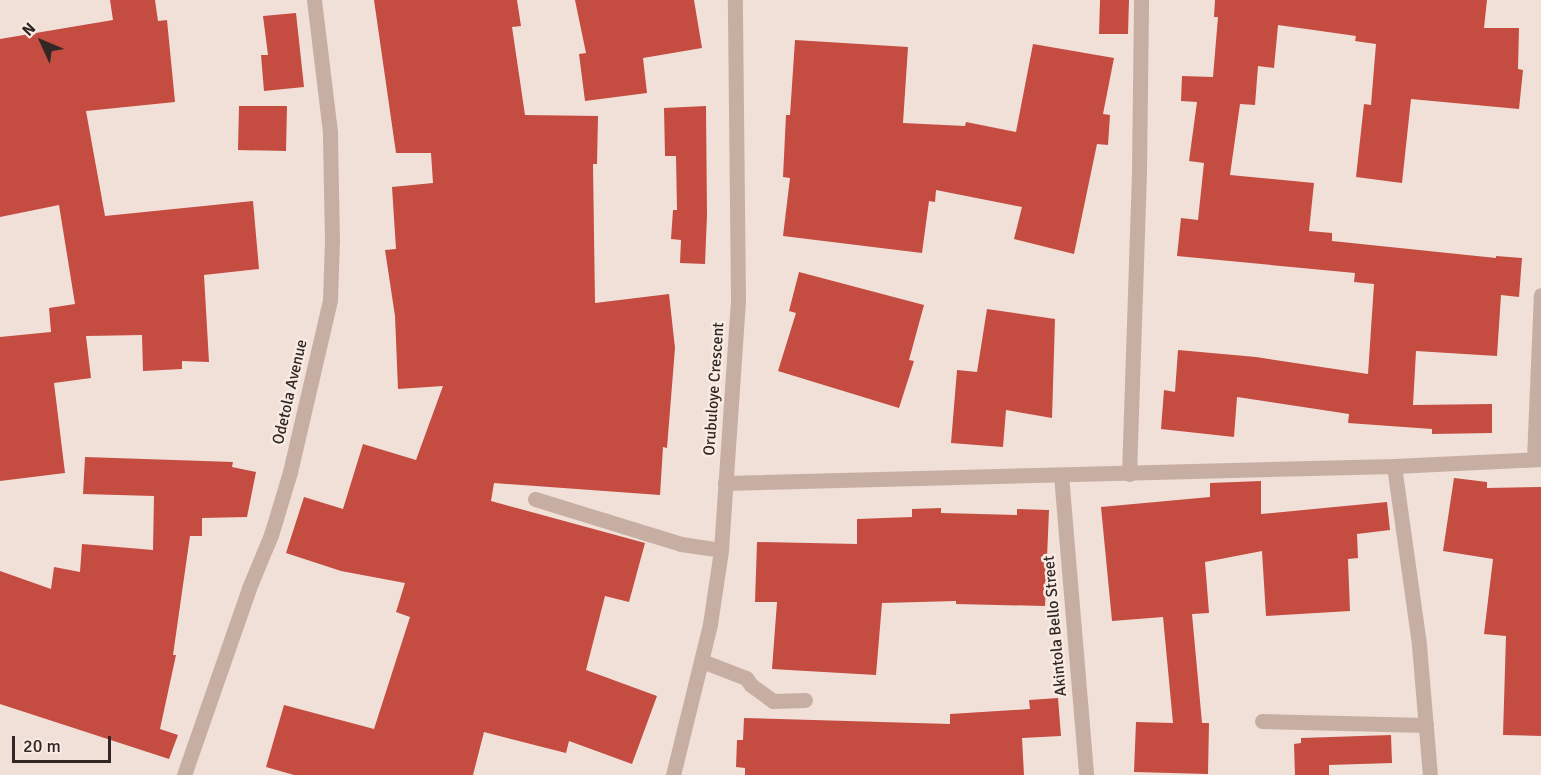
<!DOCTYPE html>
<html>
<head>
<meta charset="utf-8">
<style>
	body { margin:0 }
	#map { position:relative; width:1541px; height:775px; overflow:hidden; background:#f0e0d7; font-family:Signika,sans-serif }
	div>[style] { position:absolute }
	.building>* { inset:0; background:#c44c41 }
	.lane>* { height:15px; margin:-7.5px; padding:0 7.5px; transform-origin:7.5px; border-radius:7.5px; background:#c7aea3 }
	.street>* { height:15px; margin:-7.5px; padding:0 7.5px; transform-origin:7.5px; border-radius:7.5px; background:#c7aea3 }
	span { translate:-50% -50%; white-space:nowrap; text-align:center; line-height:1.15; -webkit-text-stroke:5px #f8ebe3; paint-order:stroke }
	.street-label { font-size:16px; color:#332725 }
	.north { position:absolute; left:12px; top:12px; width:60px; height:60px; -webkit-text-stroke:4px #f8ebe3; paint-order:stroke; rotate:314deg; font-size:16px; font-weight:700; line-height:24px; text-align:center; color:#332725 }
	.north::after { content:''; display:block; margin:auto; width:21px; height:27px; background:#332725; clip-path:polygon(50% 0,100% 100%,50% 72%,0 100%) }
	.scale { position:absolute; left:12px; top:736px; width:99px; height:27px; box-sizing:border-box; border:3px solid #332725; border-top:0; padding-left:8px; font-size:18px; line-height:21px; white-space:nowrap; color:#332725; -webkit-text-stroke:4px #f8ebe3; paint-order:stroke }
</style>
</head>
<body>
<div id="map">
	<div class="building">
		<div style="clip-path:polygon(110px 0,155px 0,158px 21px,167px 20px,175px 102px,86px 111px,105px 216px,253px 201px,259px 269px,204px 275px,209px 362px,182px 361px,182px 369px,143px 371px,142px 335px,86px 336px,91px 378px,54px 383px,65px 473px,0 481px,0 337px,51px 332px,49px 308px,75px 304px,59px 205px,0 217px,0 39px,113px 20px)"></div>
		<div style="clip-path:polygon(374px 0,517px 0,521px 26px,512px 27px,525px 115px,598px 116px,597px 164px,593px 164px,595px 303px,669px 294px,675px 348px,667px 448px,663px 447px,660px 495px,494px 483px,491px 501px,645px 543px,629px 602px,605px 596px,586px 670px,657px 696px,632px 764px,569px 741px,566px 753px,484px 732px,473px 775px,294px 775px,266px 767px,284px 705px,374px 729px,410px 617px,396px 612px,405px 583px,341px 571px,286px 553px,304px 497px,343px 509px,363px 444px,416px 460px,443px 386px,398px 389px,395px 316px,385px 250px,396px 249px,392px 187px,433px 183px,431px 153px,396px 153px)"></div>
		<div style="clip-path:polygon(575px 0,694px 0,702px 48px,643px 58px,647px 93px,585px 101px,579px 54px,586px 53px)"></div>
		<div style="clip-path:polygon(1100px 0,1129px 0,1128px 34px,1099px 34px)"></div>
		<div style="clip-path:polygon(1215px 0,1487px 0,1484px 28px,1519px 28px,1518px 69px,1523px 70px,1519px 109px,1411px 99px,1402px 183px,1356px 177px,1364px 104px,1371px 105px,1376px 44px,1355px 41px,1356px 36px,1278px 25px,1274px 68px,1258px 66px,1255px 105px,1240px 104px,1230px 175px,1314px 183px,1309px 231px,1332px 233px,1332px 241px,1496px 258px,1496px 256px,1522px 258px,1519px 297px,1501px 295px,1497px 356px,1416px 351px,1413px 405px,1492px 404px,1492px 433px,1432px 434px,1432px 429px,1348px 423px,1349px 414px,1237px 397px,1234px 437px,1161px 429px,1164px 390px,1175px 392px,1178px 350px,1256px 357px,1368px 374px,1374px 284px,1354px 282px,1355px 273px,1177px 256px,1181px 218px,1198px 220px,1204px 163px,1189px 161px,1197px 102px,1181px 101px,1182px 76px,1213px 77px,1218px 17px,1214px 17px)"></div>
		<div style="clip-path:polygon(296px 13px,304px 87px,264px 91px,261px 55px,268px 55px,263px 16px)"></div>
		<div style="clip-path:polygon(795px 40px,908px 47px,903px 123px,965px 126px,966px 122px,1016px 132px,1033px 44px,1114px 58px,1103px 114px,1110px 115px,1108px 145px,1097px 144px,1074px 254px,1014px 239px,1022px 207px,936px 190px,935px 202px,929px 201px,922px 253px,783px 236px,790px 178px,783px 177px,786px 115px,790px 115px)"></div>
		<div style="clip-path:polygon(239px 106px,287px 106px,286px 151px,238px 150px)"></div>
		<div style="clip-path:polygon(706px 106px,707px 215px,705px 264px,680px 263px,681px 240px,671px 239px,673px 210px,677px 210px,676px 156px,665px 156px,664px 108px)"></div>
		<div style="clip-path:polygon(799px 272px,924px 305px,909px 360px,914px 361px,899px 408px,778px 371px,796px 313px,789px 311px)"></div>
		<div style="clip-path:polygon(987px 309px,1055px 319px,1052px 418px,1006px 410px,1003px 447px,951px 443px,957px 370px,977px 372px)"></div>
		<div style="clip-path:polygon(85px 457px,233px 462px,232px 467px,256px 472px,247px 517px,202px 518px,202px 536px,190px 536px,173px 655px,176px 655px,160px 729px,178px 735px,169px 759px,0 704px,0 571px,51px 589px,54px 567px,80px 572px,82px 544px,153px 550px,154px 496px,83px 494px)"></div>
		<div style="clip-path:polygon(1454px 478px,1487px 482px,1487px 488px,1541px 487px,1541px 736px,1503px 735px,1506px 636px,1484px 634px,1493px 559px,1443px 551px)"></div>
		<div style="clip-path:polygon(1261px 481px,1261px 514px,1387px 502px,1390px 530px,1357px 534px,1358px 558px,1348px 559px,1350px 611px,1266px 616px,1262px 551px,1205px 562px,1209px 613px,1192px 614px,1202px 723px,1209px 723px,1208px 774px,1134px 772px,1136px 722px,1173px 723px,1163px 617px,1112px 621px,1101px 507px,1210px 497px,1210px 483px)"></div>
		<div style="clip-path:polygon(941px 508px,941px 513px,1017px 515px,1017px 509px,1049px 510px,1045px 606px,956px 604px,956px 601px,882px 603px,876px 675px,772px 669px,777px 602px,755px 602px,757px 542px,857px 544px,857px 519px,912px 517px,912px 509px)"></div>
		<div style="clip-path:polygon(1058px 698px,1061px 736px,1022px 738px,1024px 775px,745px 775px,745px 768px,736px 767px,737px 740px,743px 740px,744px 718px,950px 724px,950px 714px,1030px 709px,1029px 700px)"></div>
		<div style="clip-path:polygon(1391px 735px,1392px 763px,1329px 765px,1329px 775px,1295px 775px,1294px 744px,1301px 743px,1301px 738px)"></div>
	</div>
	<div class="lane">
		<div style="left:535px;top:499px;width:153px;rotate:17.1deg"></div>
		<div style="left:681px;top:544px;width:40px;rotate:8.5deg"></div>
		<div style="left:702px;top:661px;width:47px;rotate:21.1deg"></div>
		<div style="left:746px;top:678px;width:9px;rotate:54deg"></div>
		<div style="left:751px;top:685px;width:27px;rotate:36deg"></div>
		<div style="left:773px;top:701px;width:32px;rotate:-2deg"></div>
		<div style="left:1262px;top:721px;width:164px;rotate:1.4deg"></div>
	</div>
	<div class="street">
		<div style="left:1534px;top:459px;width:164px;rotate:-87.6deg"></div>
		<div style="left:1394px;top:466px;width:181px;rotate:82deg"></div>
		<div style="left:1419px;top:645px;width:130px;rotate:85.2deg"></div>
		<div style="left:1129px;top:474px;width:304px;rotate:-88.1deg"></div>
		<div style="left:1139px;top:170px;width:170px;rotate:-89.3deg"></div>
		<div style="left:1061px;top:475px;width:301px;rotate:85.2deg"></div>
		<div style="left:725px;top:483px;width:669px;rotate:-1.46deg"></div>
		<div style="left:1394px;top:466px;width:147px;rotate:-2.7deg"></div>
		<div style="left:184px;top:775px;width:198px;rotate:-70.8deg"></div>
		<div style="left:249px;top:588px;width:57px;rotate:-67.5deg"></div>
		<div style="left:271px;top:535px;width:66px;rotate:-73.2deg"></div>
		<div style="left:290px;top:472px;width:177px;rotate:-76.9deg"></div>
		<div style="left:330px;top:300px;width:59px;rotate:-88.1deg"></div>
		<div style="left:332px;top:241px;width:109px;rotate:-91.1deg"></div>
		<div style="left:330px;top:132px;width:133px;rotate:-96.9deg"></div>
		<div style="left:673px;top:775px;width:155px;rotate:-76.2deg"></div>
		<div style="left:710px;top:624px;width:75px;rotate:-81.5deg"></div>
		<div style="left:721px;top:550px;width:250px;rotate:-86.1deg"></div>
		<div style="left:738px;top:301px;width:301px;rotate:-90.6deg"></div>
	</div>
	<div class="street-label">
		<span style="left:714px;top:389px;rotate:-86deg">Orubuloye Crescent</span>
		<span style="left:290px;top:392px;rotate:-77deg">Odetola Avenue</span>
		<span style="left:1055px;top:626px;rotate:-95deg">Akintola Bello Street</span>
	</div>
	<div class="north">N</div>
	<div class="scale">20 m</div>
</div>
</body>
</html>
